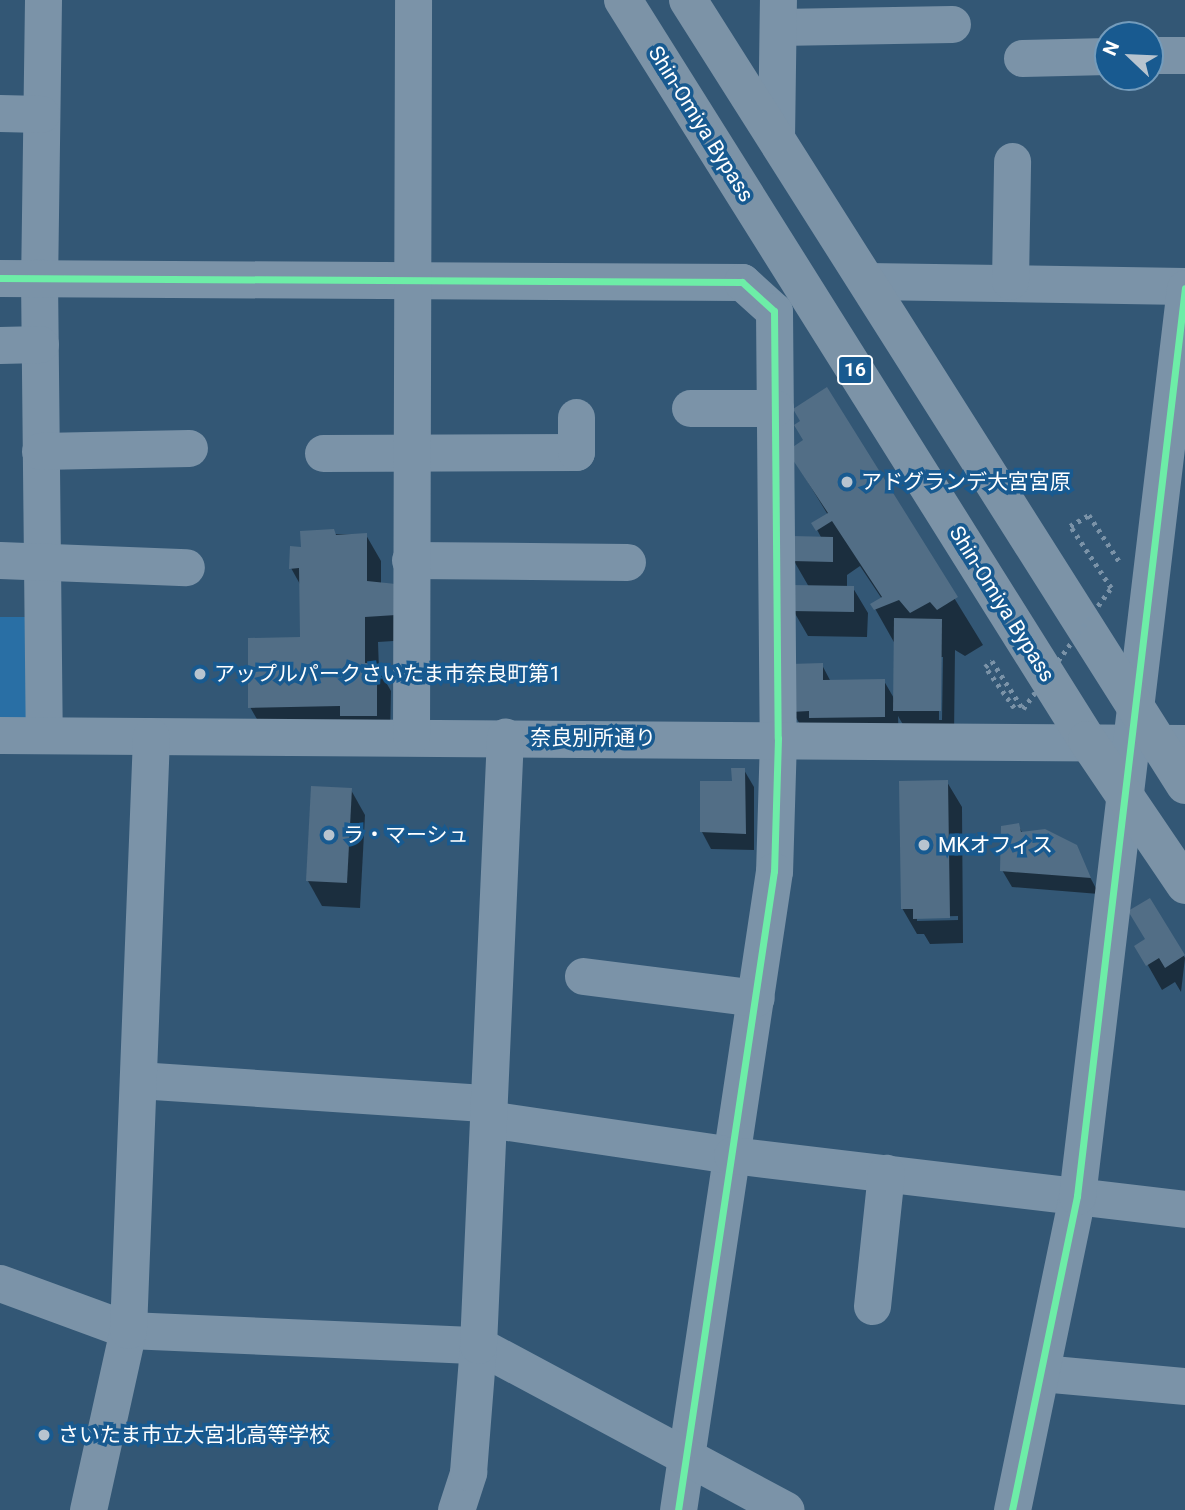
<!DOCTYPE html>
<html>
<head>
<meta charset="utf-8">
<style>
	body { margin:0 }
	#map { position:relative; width:1185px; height:1510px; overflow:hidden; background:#335775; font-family:Roboto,"Noto Sans JP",sans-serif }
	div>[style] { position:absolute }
	.green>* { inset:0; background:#296fa5 }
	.shadow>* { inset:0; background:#0007 }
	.building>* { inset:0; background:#526e86 }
	.path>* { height:4.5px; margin-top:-2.25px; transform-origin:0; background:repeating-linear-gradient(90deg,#7b93a8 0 3.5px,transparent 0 8.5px) }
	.minor>* { height:37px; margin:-18.5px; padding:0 18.5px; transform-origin:18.5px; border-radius:18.5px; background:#7b93a8 }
	.highway>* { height:38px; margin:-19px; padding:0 19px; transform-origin:19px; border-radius:19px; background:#7c93a7 }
	.path-bridge>* { height:4.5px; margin-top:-2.25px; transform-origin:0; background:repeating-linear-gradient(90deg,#7b93a8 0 3.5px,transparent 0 8.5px) }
	.cycleway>* { height:7px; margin:-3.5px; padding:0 3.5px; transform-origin:3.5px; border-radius:3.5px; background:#6deda7 }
	.dots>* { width:19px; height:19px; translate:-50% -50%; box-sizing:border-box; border:4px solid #185a90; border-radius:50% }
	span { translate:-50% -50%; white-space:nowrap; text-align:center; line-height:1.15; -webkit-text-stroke:7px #185a90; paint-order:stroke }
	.shield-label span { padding:2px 5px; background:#185a90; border:2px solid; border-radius:5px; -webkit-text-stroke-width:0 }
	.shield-label { font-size:19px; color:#fff; font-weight:700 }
	.street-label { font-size:21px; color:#fff }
	.poi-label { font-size:21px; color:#fff }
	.left { translate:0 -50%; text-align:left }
	.north { position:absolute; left:1094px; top:21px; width:70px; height:70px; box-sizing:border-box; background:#185a90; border:2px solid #749cbc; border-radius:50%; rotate:293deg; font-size:19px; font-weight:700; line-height:28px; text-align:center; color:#fff }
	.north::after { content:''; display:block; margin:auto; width:24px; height:32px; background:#b8c4cf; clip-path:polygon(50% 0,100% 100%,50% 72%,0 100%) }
</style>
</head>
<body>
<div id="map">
	<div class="green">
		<div style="clip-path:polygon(0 617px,36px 617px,28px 722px,0 722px)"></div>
	</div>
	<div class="shadow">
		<div style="clip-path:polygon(evenodd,826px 389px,983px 645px,965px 656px,955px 650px,954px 736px,909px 735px,898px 716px,899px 742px,807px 736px,792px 711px,822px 665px,831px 682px,884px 681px,895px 700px,895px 644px,873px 605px,882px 599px,860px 566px,847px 575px,847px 588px,853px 588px,868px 613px,867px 637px,808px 636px,793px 610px,809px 587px,794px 561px,822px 539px,814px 524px,828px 515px,789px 451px,805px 441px,802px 422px,826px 389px,939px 657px,943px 657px,942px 720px,939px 720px,939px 657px)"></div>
		<div style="clip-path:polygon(302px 533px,366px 535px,381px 561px,381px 584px,409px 640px,378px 642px,379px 670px,391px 691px,390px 741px,265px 733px,250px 707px,302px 639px,301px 586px,291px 568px,302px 549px)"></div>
		<div style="clip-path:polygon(744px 770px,754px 787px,754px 850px,711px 849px,702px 832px)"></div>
		<div style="clip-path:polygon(evenodd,947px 782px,962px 807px,963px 943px,930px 944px,924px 934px,917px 934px,902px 908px,947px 782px,958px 916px,958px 920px,917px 921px,917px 917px,958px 916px)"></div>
		<div style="clip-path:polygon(351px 790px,365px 815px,360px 908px,322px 906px,308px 881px)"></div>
		<div style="clip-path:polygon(1018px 825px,1023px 834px,1081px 860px,1099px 894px,1012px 887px,1002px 870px)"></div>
		<div style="clip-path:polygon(1150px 900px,1185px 958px,1181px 992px,1175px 982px,1162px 990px,1137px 946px,1147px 940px)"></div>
	</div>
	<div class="building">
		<div style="clip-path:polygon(827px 387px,958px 597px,937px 610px,930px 602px,910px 613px,899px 600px,874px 610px,870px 604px,882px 597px,832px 521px,816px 531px,811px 523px,828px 513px,787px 451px,803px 440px,794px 425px,800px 421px,793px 409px)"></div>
		<div style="clip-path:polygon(334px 529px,336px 535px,367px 533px,367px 581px,396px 584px,396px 615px,365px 617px,365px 663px,377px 664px,377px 716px,340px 716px,340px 706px,248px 708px,248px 638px,300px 637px,299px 568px,289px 569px,290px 546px,301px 547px,300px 531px)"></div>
		<div style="clip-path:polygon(792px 536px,833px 537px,833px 562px,792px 561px)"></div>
		<div style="clip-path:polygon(792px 585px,854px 586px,854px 612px,791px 611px)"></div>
		<div style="clip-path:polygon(894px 618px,942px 619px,941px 711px,893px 711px)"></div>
		<div style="clip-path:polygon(823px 663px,823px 680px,885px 679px,885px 717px,809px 718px,809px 711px,791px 712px,790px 664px)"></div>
		<div style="clip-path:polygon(731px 768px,745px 768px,746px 834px,700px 832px,700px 781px,732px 781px)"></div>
		<div style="clip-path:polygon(948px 780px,950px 918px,913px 919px,913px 909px,901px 909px,899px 781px)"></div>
		<div style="clip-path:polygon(311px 786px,352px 788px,347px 883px,306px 881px)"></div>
		<div style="clip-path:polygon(1019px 823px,1021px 832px,1045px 829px,1077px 845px,1091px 878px,1000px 871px,1001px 826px)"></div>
		<div style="clip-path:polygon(1150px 898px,1185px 955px,1165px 968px,1159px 958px,1146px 966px,1134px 946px,1145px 939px,1128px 911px)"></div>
	</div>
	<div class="path">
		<div style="left:1111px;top:588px;width:74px;rotate:-123.5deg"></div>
		<div style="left:1070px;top:526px;width:22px;rotate:-30deg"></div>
		<div style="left:1089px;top:515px;width:55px;rotate:56.9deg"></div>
		<div style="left:1014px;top:708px;width:50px;rotate:-125.3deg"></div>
		<div style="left:985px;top:667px;width:9px;rotate:-41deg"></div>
		<div style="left:992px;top:661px;width:57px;rotate:57.1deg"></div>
	</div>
	<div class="minor">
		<div style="left:43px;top:0;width:277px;rotate:90.8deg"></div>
		<div style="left:39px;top:277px;width:458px;rotate:89.4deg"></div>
		<div style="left:778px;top:27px;width:174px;rotate:-1deg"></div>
		<div style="left:1150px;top:55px;width:35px"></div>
		<div style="left:1022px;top:58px;width:86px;rotate:-1.3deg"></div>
		<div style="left:0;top:113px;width:41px;rotate:1.4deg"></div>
		<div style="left:776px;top:139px;width:139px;rotate:-89.2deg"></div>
		<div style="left:0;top:278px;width:742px;rotate:0.31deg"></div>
		<div style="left:742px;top:282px;width:43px;rotate:42.2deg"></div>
		<div style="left:774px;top:311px;width:427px;rotate:89.5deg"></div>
		<div style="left:778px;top:738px;width:133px;rotate:91.7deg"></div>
		<div style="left:774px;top:871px;width:646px;rotate:98.54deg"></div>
		<div style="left:867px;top:281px;width:318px;rotate:0.9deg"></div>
		<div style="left:1010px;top:281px;width:120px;rotate:-89deg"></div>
		<div style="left:0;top:345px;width:40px;rotate:-1.4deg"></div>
		<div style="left:690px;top:408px;width:85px"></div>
		<div style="left:40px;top:451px;width:149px;rotate:-1.2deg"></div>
		<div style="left:323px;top:453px;width:253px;rotate:-0.2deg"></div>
		<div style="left:576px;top:452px;width:35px;rotate:-90deg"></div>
		<div style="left:0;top:560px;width:186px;rotate:2.2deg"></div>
		<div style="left:410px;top:560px;width:217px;rotate:0.5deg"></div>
		<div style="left:0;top:735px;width:1185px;rotate:0.39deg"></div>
		<div style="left:411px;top:736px;width:736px;rotate:-89.84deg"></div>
		<div style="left:583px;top:976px;width:174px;rotate:7.2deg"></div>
		<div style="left:138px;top:1080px;width:350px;rotate:3.8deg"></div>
		<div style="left:488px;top:1119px;width:247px;rotate:8.4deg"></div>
		<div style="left:732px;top:1155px;width:456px;rotate:6.8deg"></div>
		<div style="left:0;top:1283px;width:136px;rotate:20.2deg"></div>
		<div style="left:128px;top:1330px;width:350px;rotate:2.5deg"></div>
		<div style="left:478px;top:1345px;width:349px;rotate:28.2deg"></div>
		<div style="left:872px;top:1306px;width:134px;rotate:-84deg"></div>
		<div style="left:1041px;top:1373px;width:145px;rotate:5.2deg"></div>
		<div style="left:88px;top:1510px;width:184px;rotate:-77.5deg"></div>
		<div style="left:128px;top:1330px;width:594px;rotate:-87.78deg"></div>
		<div style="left:456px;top:1510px;width:40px;rotate:-72deg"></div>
		<div style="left:468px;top:1472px;width:127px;rotate:-85.5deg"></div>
		<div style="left:478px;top:1345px;width:609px;rotate:-87.46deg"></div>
		<div style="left:1012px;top:1510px;width:321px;rotate:-78.3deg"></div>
		<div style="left:1077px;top:1196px;width:914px;rotate:-83.22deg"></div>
	</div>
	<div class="highway">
		<div style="left:623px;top:0;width:873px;rotate:57.91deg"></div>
		<div style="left:1087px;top:740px;width:175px;rotate:55.9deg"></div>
		<div style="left:688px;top:0;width:929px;rotate:57.66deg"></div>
	</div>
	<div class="path-bridge">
		<div style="left:1023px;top:709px;width:150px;rotate:-54deg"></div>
	</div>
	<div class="cycleway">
		<div style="left:0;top:278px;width:742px;rotate:0.31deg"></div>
		<div style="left:742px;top:282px;width:43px;rotate:42.2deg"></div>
		<div style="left:774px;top:311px;width:427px;rotate:89.5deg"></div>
		<div style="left:778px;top:738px;width:133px;rotate:91.7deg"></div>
		<div style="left:774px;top:871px;width:646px;rotate:98.54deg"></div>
		<div style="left:1012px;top:1510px;width:321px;rotate:-78.3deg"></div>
		<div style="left:1077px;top:1196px;width:914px;rotate:-83.22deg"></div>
	</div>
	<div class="dots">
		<div style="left:847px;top:482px;background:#b8c4cf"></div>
		<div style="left:200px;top:674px;background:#b8c4cf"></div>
		<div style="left:329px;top:835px;background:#b8c4cf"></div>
		<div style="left:924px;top:845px;background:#b8c4cf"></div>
		<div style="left:44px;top:1435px;background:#b8c4cf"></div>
	</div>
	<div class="shield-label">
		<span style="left:855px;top:370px">16</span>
	</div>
	<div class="street-label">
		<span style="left:701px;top:124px;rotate:58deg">Shin-Omiya Bypass</span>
		<span style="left:1002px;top:604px;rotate:58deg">Shin-Omiya Bypass</span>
		<span style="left:593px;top:738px">奈良別所通り</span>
	</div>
	<div class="poi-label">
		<span class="left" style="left:861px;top:482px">アドグランデ大宮宮原</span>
		<span class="left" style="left:214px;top:674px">アップルパークさいたま市奈良町第1</span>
		<span class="left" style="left:343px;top:835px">ラ・マーシュ</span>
		<span class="left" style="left:938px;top:845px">MKオフィス</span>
		<span class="left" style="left:58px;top:1435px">さいたま市立大宮北高等学校</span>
	</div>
	<div class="north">N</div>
</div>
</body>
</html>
